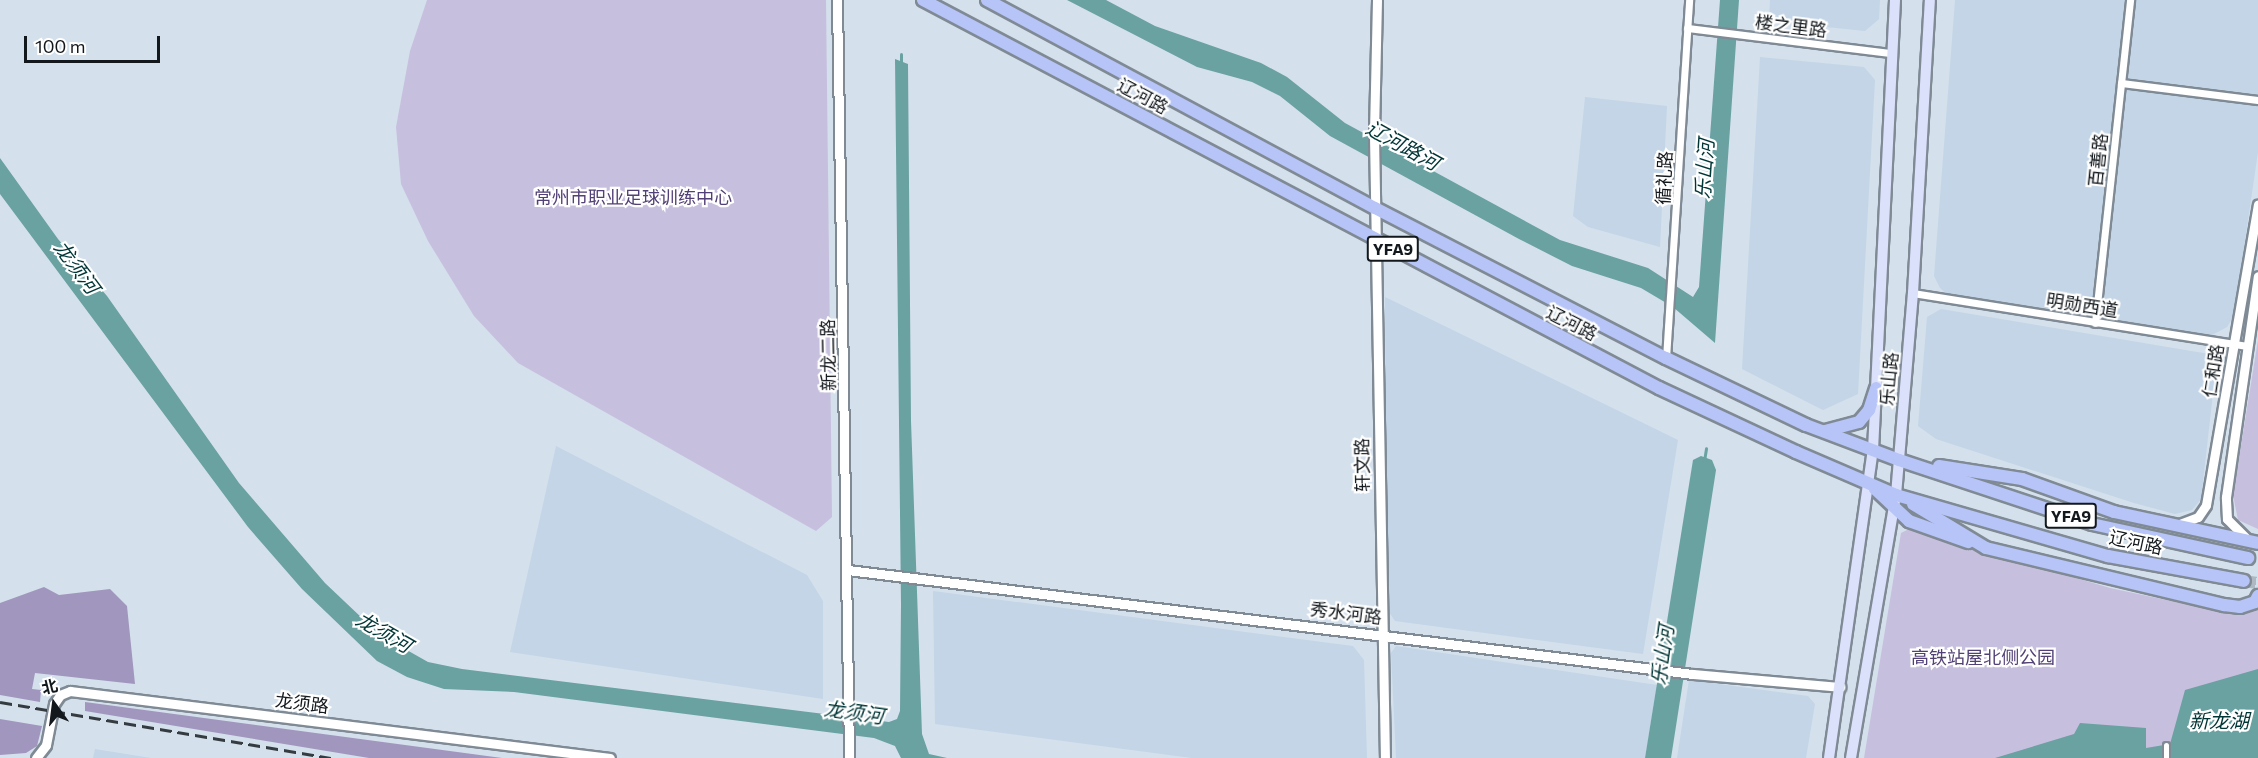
<!DOCTYPE html>
<html>
<head>
<meta charset="utf-8">
<style>
	body { margin:0 }
	#map { position:relative; width:2258px; height:758px; overflow:hidden; background:#d4e0ec; font-family:Commissioner,"Noto Sans SC",sans-serif }
	div>[style] { position:absolute }
	.built>* { inset:0; background:#c3d5e6 }
	.green>* { inset:0; background:#c7bfde }
	.forest>* { inset:0; background:#a196bd }
	.water>* { inset:0; background:#6aa1a1 }
	.stream>* { height:3px; margin:-1.5px; padding:0 1.5px; transform-origin:1.5px; border-radius:1.5px; background:#6aa1a1 }
	.primary-tunnel>* { height:12px; margin-top:-6px; transform-origin:0; background:repeating-linear-gradient(90deg,#adb8c2 0 12px,transparent 0 18px) }
	.roads { filter:drop-shadow(2px 0 #7f8a95) drop-shadow(-2px 0 #7f8a95) drop-shadow(0 2px #7f8a95) drop-shadow(0 -2px #7f8a95) }
	.pedestrian>* { height:5px; margin:-2.5px; padding:0 2.5px; transform-origin:2.5px; border-radius:2.5px; background:#fff }
	.minor>* { height:7px; margin:-3.5px; padding:0 3.5px; transform-origin:3.5px; border-radius:3.5px; background:#fff }
	.tertiary>* { height:9px; margin:-4.5px; padding:0 4.5px; transform-origin:4.5px; border-radius:4.5px; background:#fff }
	.secondary>* { height:10px; margin:-5px; padding:0 5px; transform-origin:5px; border-radius:5px; background:#dbe1fb }
	.primary>* { height:12px; margin:-6px; padding:0 6px; transform-origin:6px; border-radius:6px; background:#b7c4f7 }
	.rail>* { height:3px; margin-top:-1.5px; transform-origin:0; background:repeating-linear-gradient(90deg,#353c41 0 12px,transparent 0 18px) }
	span { translate:-50% -50%; white-space:nowrap; text-align:center; line-height:1.15; -webkit-text-stroke:4.5px #fff; paint-order:stroke }
	.shield-label span { padding:2px 4px; background:#fff; border:2px solid; border-radius:4px; -webkit-text-stroke-width:0 }
	.shield-label { font-size:16px; color:#13181c; font-weight:700 }
	.street-label { font-size:18px; color:#13181c }
	.park-label { font-size:18px; color:#524176 }
	.water-label { font-size:20px; color:#003536; font-style:italic }
	.north { position:absolute; left:24px; top:674px; width:60px; height:60px; -webkit-text-stroke:4px #fff; paint-order:stroke; rotate:346deg; font-size:16px; font-weight:700; line-height:24px; text-align:center; color:#13181c }
	.north::after { content:''; display:block; margin:auto; width:21px; height:27px; background:#13181c; clip-path:polygon(50% 0,100% 100%,50% 72%,0 100%) }
	.scale { position:absolute; left:24px; top:36px; width:136px; height:27px; box-sizing:border-box; border:3px solid #13181c; border-top:0; padding-left:8px; font-size:18px; line-height:21px; white-space:nowrap; color:#13181c; -webkit-text-stroke:4px #fff; paint-order:stroke }
</style>
</head>
<body>
<div id="map">
	<div class="built">
		<div style="clip-path:polygon(1770px 0,1880px 0,1879px 19px,1865px 31px,1769px 21px)"></div>
		<div style="clip-path:polygon(1955px 0,2258px 0,2258px 152px,2234px 316px,2227px 327px,2212px 335px,1946px 293px,1940px 288px,1934px 276px)"></div>
		<div style="clip-path:polygon(1760px 57px,1864px 67px,1875px 80px,1858px 394px,1823px 410px,1742px 369px)"></div>
		<div style="clip-path:polygon(1585px 97px,1667px 106px,1660px 247px,1588px 227px,1573px 216px)"></div>
		<div style="clip-path:polygon(1385px 297px,1678px 440px,1643px 654px,1395px 621px,1387px 609px)"></div>
		<div style="clip-path:polygon(1941px 309px,2209px 354px,2216px 367px,2201px 499px,2192px 510px,2175px 514px,2134px 503px,1936px 439px,1918px 426px,1927px 317px)"></div>
		<div style="clip-path:polygon(556px 446px,807px 575px,823px 601px,823px 699px,510px 652px)"></div>
		<div style="clip-path:polygon(933px 591px,1353px 646px,1364px 660px,1367px 758px,1192px 758px,935px 724px)"></div>
		<div style="clip-path:polygon(1396px 646px,1657px 685px,1645px 758px,1396px 758px,1391px 653px)"></div>
		<div style="clip-path:polygon(1689px 680px,1808px 696px,1815px 704px,1806px 758px,1677px 758px)"></div>
		<div style="clip-path:polygon(95px 749px,151px 758px,93px 758px)"></div>
	</div>
	<div class="green">
		<div style="clip-path:polygon(427px 0,826px 0,832px 517px,816px 531px,518px 363px,474px 316px,428px 241px,401px 184px,396px 127px,410px 51px)"></div>
		<div style="clip-path:polygon(2258px 340px,2258px 529px,2238px 520px,2233px 495px)"></div>
		<div style="clip-path:polygon(1909px 529px,2110px 588px,2232px 614px,2258px 607px,2258px 758px,1864px 758px,1901px 533px)"></div>
	</div>
	<div class="forest">
		<div style="clip-path:polygon(44px 587px,59px 595px,110px 589px,127px 606px,135px 684px,35px 673px,32px 689px,41px 690px,40px 702px,0 695px,0 603px)"></div>
		<div style="clip-path:polygon(85px 702px,502px 758px,369px 758px,85px 711px)"></div>
		<div style="clip-path:polygon(0 719px,42px 726px,37px 746px,26px 753px,0 755px)"></div>
	</div>
	<div class="water">
		<div style="clip-path:polygon(1067px 0,1106px 0,1155px 26px,1261px 63px,1287px 77px,1345px 123px,1560px 240px,1648px 268px,1693px 297px,1699px 287px,1720px 0,1739px 0,1715px 343px,1673px 307px,1641px 288px,1572px 266px,1519px 239px,1330px 136px,1280px 96px,1252px 82px,1197px 67px)"></div>
		<div style="clip-path:polygon(895px 59px,908px 64px,911px 421px,922px 734px,929px 754px,947px 758px,901px 758px,895px 746px,874px 738px,514px 692px,444px 689px,407px 677px,377px 661px,302px 589px,248px 527px,0 194px,0 158px,58px 239px,107px 296px,239px 483px,325px 583px,363px 619px,405px 649px,428px 662px,462px 669px,889px 722px,897px 719px,900px 711px,901px 604px)"></div>
		<div style="clip-path:polygon(1701px 456px,1712px 460px,1716px 470px,1671px 758px,1645px 758px,1693px 460px)"></div>
		<div style="clip-path:polygon(2258px 669px,2258px 758px,1995px 758px,2074px 734px,2080px 723px,2146px 728px,2146px 748px,2170px 744px,2185px 690px)"></div>
	</div>
	<div class="stream">
		<div style="left:901px;top:54px;width:10px;rotate:90deg"></div>
		<div style="left:1704px;top:461px;width:13px;rotate:-81deg"></div>
	</div>
	<div class="primary-tunnel">
		<div style="left:2244px;top:581px;width:14px;rotate:8deg"></div>
	</div>
	<div class="roads">
		<div class="pedestrian">
			<div style="left:2166px;top:758px;width:13px;rotate:-90deg"></div>
		</div>
		<div class="minor">
			<div style="left:1687px;top:28px;width:207px;rotate:7deg"></div>
			<div style="left:2121px;top:83px;width:138px;rotate:7.1deg"></div>
			<div style="left:1913px;top:293px;width:338px;rotate:9deg"></div>
			<div style="left:2095px;top:323px;width:325px;rotate:-83.8deg"></div>
			<div style="left:1666px;top:358px;width:359px;rotate:-86.3deg"></div>
		</div>
		<div class="tertiary">
			<div style="left:837px;top:0;width:758px;rotate:89.09deg"></div>
			<div style="left:1377px;top:0;width:136px;rotate:91.3deg"></div>
			<div style="left:1374px;top:136px;width:622px;rotate:88.99deg"></div>
			<div style="left:2177px;top:525px;width:22px;rotate:-21deg"></div>
			<div style="left:2198px;top:517px;width:14px;rotate:-56deg"></div>
			<div style="left:2206px;top:505px;width:305px;rotate:-80.2deg"></div>
			<div style="left:2246px;top:538px;width:27px;rotate:-135deg"></div>
			<div style="left:2227px;top:519px;width:22px;rotate:-93deg"></div>
			<div style="left:2226px;top:497px;width:223px;rotate:-81.8deg"></div>
			<div style="left:848px;top:570px;width:850px;rotate:7.02deg"></div>
			<div style="left:1692px;top:674px;width:149px;rotate:5deg"></div>
			<div style="left:36px;top:758px;width:16px;rotate:-52deg"></div>
			<div style="left:46px;top:745px;width:42px;rotate:-79deg"></div>
			<div style="left:54px;top:704px;width:11px;rotate:-56deg"></div>
			<div style="left:60px;top:695px;width:11px;rotate:-22deg"></div>
			<div style="left:70px;top:691px;width:544px;rotate:7.07deg"></div>
		</div>
		<div class="secondary">
			<div style="left:1829px;top:758px;width:311px;rotate:-81.9deg"></div>
			<div style="left:1873px;top:450px;width:451px;rotate:-87.2deg"></div>
			<div style="left:1851px;top:758px;width:267px;rotate:-80.3deg"></div>
			<div style="left:1896px;top:495px;width:203px;rotate:-85.2deg"></div>
			<div style="left:1913px;top:293px;width:293px;rotate:-86.7deg"></div>
		</div>
		<div class="primary">
			<div style="left:923px;top:0;width:832px;rotate:27.8deg"></div>
			<div style="left:1659px;top:388px;width:151px;rotate:25deg"></div>
			<div style="left:1796px;top:452px;width:109px;rotate:23.3deg"></div>
			<div style="left:1896px;top:495px;width:221px;rotate:16.1deg"></div>
			<div style="left:2108px;top:556px;width:138px;rotate:10.4deg"></div>
			<div style="left:987px;top:0;width:440px;rotate:28.2deg"></div>
			<div style="left:1375px;top:208px;width:327px;rotate:27.3deg"></div>
			<div style="left:1666px;top:358px;width:155px;rotate:25.6deg"></div>
			<div style="left:1806px;top:425px;width:99px;rotate:20.6deg"></div>
			<div style="left:1899px;top:460px;width:203px;rotate:18.3deg"></div>
			<div style="left:2092px;top:524px;width:160px;rotate:12.3deg"></div>
			<div style="left:1825px;top:431px;width:35px;rotate:-15deg"></div>
			<div style="left:1859px;top:422px;width:16px;rotate:-50deg"></div>
			<div style="left:1869px;top:410px;width:23px;rotate:-72deg"></div>
			<div style="left:1939px;top:466px;width:84px;rotate:8.9deg"></div>
			<div style="left:2022px;top:479px;width:98px;rotate:19.7deg"></div>
			<div style="left:2114px;top:512px;width:147px;rotate:12.1deg"></div>
			<div style="left:1875px;top:489px;width:47px;rotate:43.3deg"></div>
			<div style="left:1909px;top:521px;width:63px;rotate:19.6deg"></div>
			<div style="left:1913px;top:504px;width:85px;rotate:31.1deg"></div>
			<div style="left:1986px;top:548px;width:245px;rotate:13.5deg"></div>
			<div style="left:2224px;top:605px;width:16px;rotate:7deg"></div>
			<div style="left:2240px;top:607px;width:16px;rotate:-18deg"></div>
			<div style="left:2255px;top:602px;width:7px;rotate:-63deg"></div>
		</div>
	</div>
	<div class="rail">
		<div style="left:0;top:702px;width:337px;rotate:9.6deg"></div>
	</div>
	<div class="shield-label">
		<span style="left:1393px;top:249px">YFA9</span>
		<span style="left:2071px;top:516px">YFA9</span>
	</div>
	<div class="street-label">
		<span style="left:1791px;top:26px;rotate:7deg">楼之里路</span>
		<span style="left:1143px;top:96px;rotate:28deg">辽河路</span>
		<span style="left:2098px;top:160px;rotate:-84deg">百善路</span>
		<span style="left:1664px;top:178px;rotate:-87deg">循礼路</span>
		<span style="left:2082px;top:305px;rotate:9deg">明勋西道</span>
		<span style="left:1572px;top:323px;rotate:27deg">辽河路</span>
		<span style="left:828px;top:355px;rotate:-91deg">新龙二路</span>
		<span style="left:2213px;top:371px;rotate:-81deg">仁和路</span>
		<span style="left:1889px;top:379px;rotate:-85deg">乐山路</span>
		<span style="left:1362px;top:465px;rotate:-91deg">轩文路</span>
		<span style="left:2136px;top:542px;rotate:12deg">辽河路</span>
		<span style="left:1346px;top:613px;rotate:7deg">秀水河路</span>
		<span style="left:302px;top:703px;rotate:7deg">龙须路</span>
	</div>
	<div class="park-label">
		<span style="left:633px;top:197px">常州市职业足球训练中心</span>
		<span style="left:1983px;top:657px">高铁站屋北侧公园</span>
	</div>
	<div class="water-label">
		<span style="left:1403px;top:145px;rotate:29deg">辽河路河</span>
		<span style="left:1704px;top:169px;rotate:-86deg">乐山河</span>
		<span style="left:77px;top:267px;rotate:53deg">龙须河</span>
		<span style="left:384px;top:632px;rotate:30deg">龙须河</span>
		<span style="left:1662px;top:655px;rotate:-82deg">乐山河</span>
		<span style="left:854px;top:712px;rotate:8deg">龙须河</span>
		<span style="left:2219px;top:720px">新龙湖</span>
	</div>
	<div class="north">北</div>
	<div class="scale">100 m</div>
</div>
</body>
</html>
